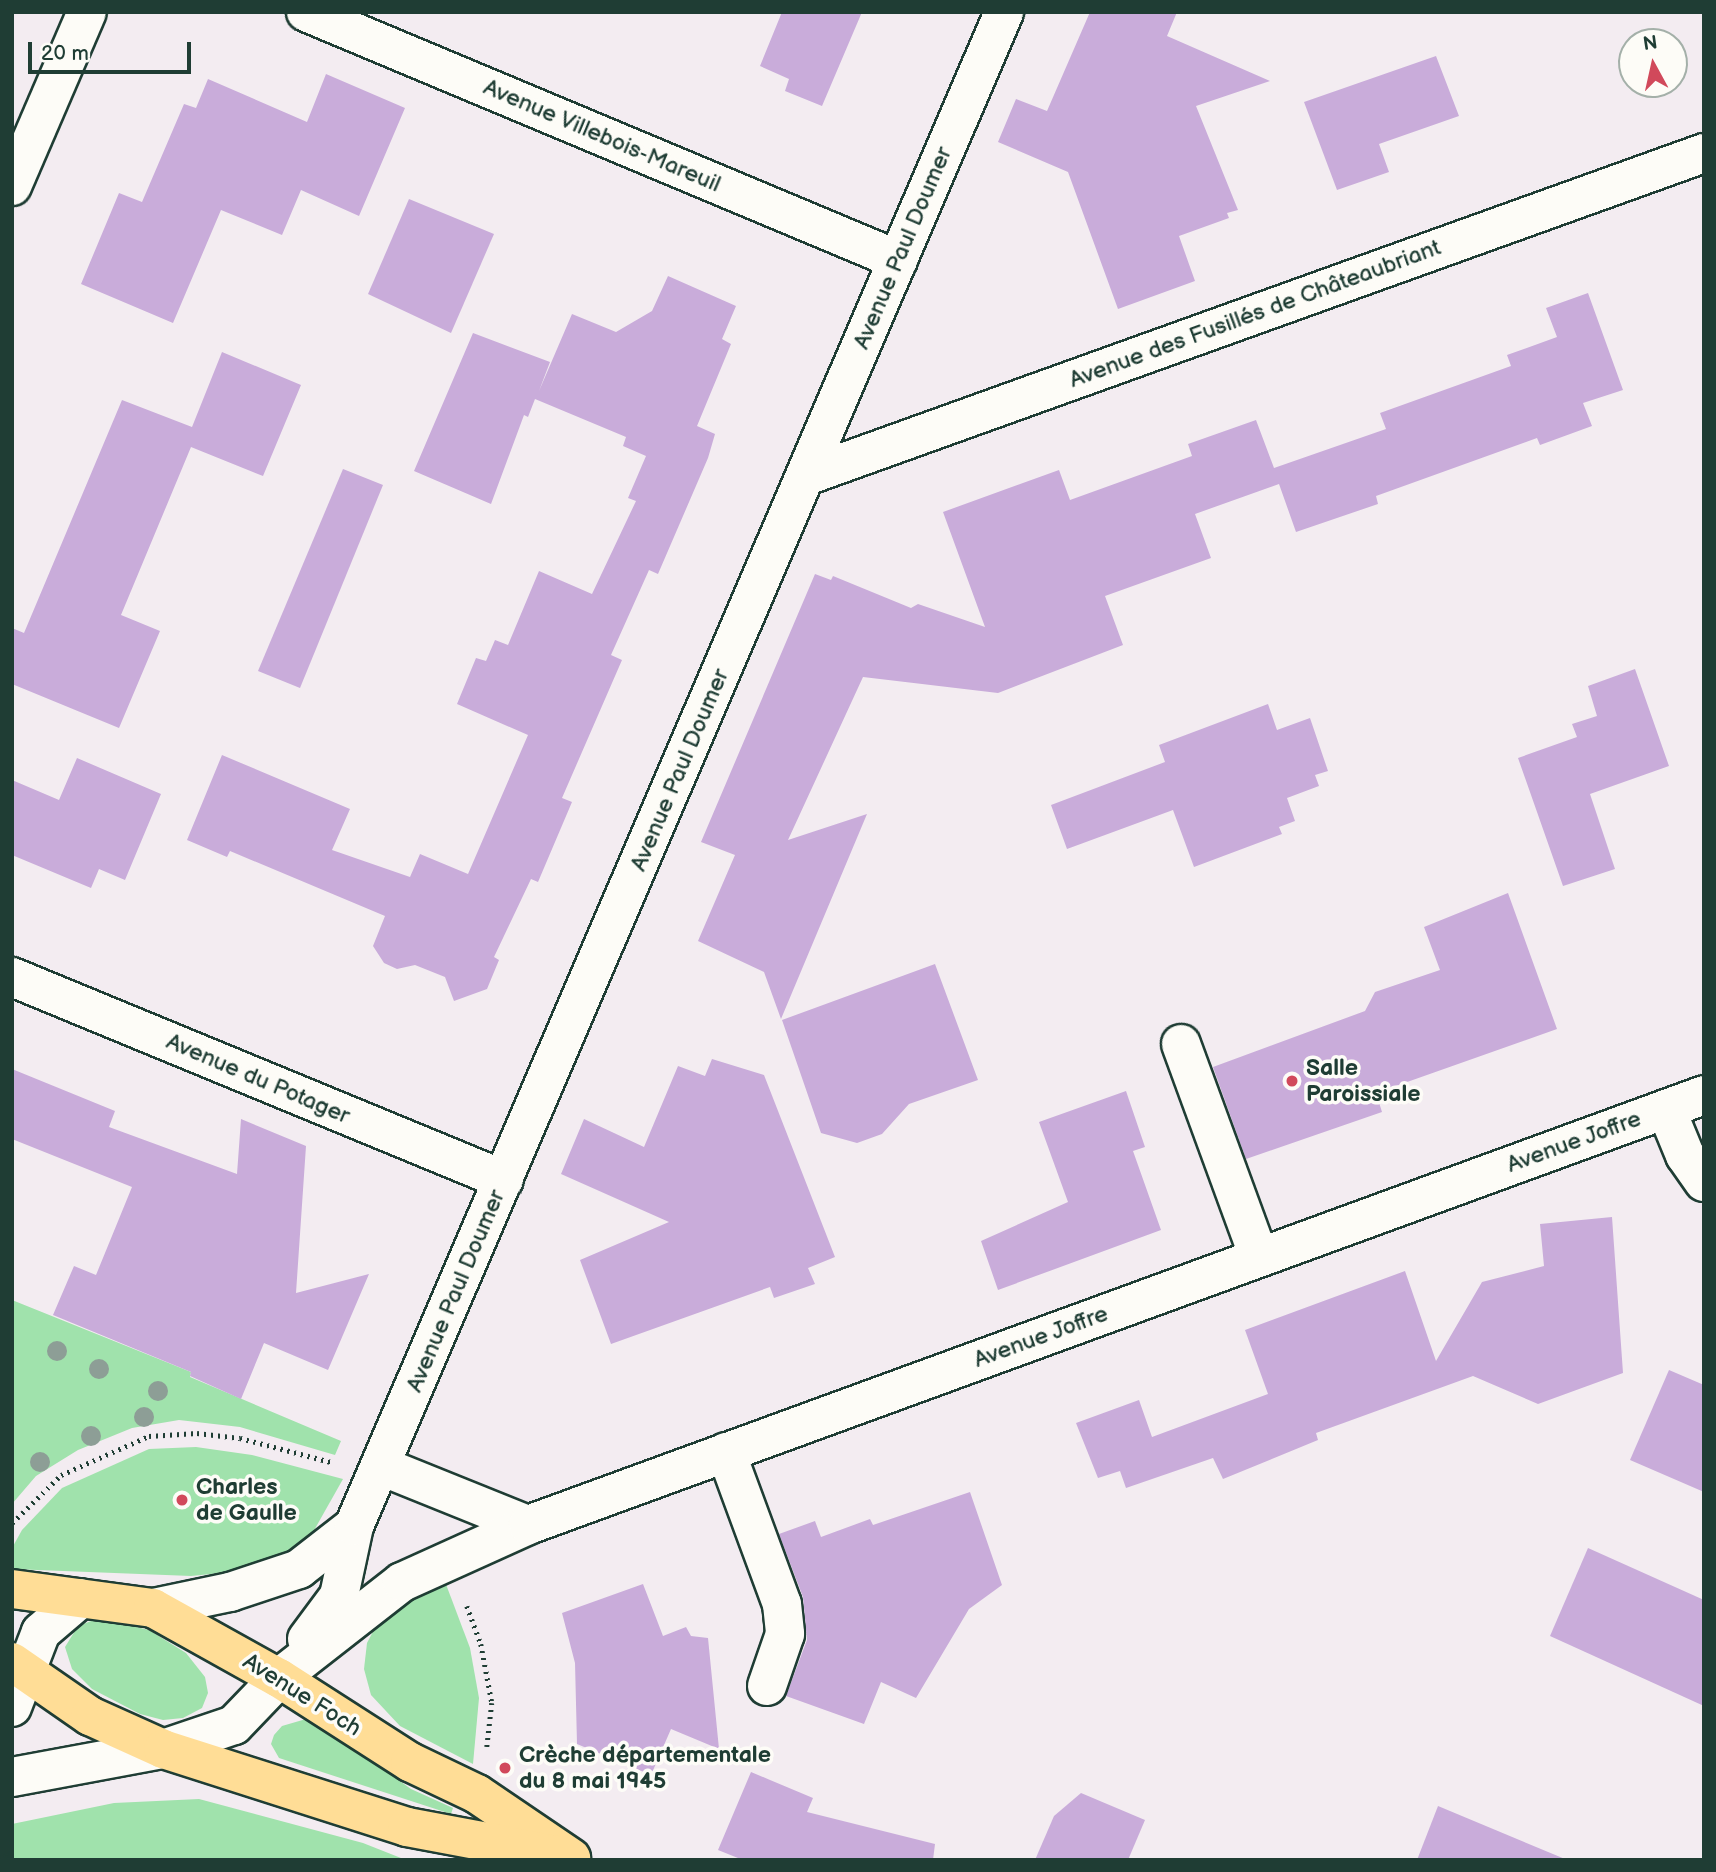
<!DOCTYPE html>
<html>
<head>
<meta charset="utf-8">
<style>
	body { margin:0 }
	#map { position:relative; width:1716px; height:1872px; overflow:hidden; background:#f3ecf1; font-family:"Balsamiq Sans",sans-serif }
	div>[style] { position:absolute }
	.green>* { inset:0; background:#a0e2ac }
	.building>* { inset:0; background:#c9acda }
	.path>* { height:4.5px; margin-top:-2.25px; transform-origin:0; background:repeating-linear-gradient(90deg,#1f3d34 0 2px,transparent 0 7px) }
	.roads { filter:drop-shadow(2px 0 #1f3d34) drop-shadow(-2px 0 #1f3d34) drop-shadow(0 2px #1f3d34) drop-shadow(0 -2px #1f3d34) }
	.minor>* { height:38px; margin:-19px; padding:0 19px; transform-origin:19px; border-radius:19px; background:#fdfcf7 }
	.major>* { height:38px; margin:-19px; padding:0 19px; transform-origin:19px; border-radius:19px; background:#ffdd96 }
	.trees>* { width:20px; height:20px; margin:-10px; border-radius:50%; background:#8d9e96 }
	.dots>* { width:19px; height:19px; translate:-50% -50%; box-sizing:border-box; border:4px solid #fdfcf7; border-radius:50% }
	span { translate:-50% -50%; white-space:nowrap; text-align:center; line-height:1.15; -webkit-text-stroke:7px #fdfcf7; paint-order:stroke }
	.street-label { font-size:23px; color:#1f3d34 }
	.poi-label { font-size:23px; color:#1f3d34; font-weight:700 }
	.left { translate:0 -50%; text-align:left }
	.frame { position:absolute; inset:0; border:14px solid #1f3d34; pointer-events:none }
	.north { position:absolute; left:1618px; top:28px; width:70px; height:70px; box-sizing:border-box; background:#fdfcf7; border:2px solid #a4b0a9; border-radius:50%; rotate:352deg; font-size:19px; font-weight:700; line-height:28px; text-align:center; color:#1f3d34 }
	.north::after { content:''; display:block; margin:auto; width:24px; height:32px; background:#d1495b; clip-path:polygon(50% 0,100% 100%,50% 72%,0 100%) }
	.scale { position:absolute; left:28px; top:42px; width:163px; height:32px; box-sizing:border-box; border:4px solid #1f3d34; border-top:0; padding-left:9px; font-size:21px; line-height:24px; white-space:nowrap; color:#1f3d34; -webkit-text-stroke:5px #fdfcf7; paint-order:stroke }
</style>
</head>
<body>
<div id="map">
	<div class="green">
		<div style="clip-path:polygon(12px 1300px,191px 1372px,190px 1377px,341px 1441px,335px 1455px,240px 1427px,179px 1420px,132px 1428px,78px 1450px,36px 1476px,12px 1504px)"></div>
		<div style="clip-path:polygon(196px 1447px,252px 1455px,343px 1479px,312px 1534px,284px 1557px,242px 1571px,191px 1576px,12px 1569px,12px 1548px,22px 1530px,62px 1488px,149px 1449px)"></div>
		<div style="clip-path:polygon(444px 1579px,470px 1648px,479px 1698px,473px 1764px,400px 1726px,371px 1695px,364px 1669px,367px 1643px,379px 1620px,409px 1595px)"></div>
		<div style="clip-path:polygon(99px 1618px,149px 1630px,186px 1653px,205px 1677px,208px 1693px,202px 1708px,183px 1718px,163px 1720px,140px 1714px,92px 1689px,72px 1669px,65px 1647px,78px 1626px)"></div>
		<div style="clip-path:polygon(306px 1719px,325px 1727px,411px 1789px,453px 1808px,451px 1814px,279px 1758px,271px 1744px,274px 1735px,282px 1726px)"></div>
		<div style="clip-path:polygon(199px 1799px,363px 1843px,406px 1860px,12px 1860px,12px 1824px,114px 1803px)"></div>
	</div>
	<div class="building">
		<div style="clip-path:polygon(782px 12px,862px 12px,822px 106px,785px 91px,789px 79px,760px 66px)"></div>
		<div style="clip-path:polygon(1090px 12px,1177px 12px,1167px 36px,1270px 81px,1196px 106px,1238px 210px,1227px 213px,1229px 218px,1179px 236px,1195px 281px,1118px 309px,1068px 172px,998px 142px,1016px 99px,1047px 111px)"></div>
		<div style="clip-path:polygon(1436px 56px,1459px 116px,1379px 144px,1389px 172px,1337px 190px,1304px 102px)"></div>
		<div style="clip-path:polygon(326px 74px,405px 108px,359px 216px,301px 190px,282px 235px,221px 210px,173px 323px,81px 284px,119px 193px,142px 202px,184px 104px,196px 108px,208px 79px,307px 122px)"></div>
		<div style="clip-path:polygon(409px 199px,494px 234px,451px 333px,368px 294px)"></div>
		<div style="clip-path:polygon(668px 276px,736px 306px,722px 339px,731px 344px,697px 426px,715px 434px,708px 458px,658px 574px,649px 570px,611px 655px,622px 660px,562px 798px,572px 802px,538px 882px,531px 879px,494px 957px,499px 960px,487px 989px,454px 1001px,445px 977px,415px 965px,397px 969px,384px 963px,373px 946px,385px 916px,230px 851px,227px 857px,187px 840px,222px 755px,350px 809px,332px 850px,410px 877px,420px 854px,468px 874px,528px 735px,457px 704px,476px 658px,486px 661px,495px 640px,508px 645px,539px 571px,592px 594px,636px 501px,628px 498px,646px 456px,623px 446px,626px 437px,535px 399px,528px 417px,524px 415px,491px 504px,414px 471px,473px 333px,550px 362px,539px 391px,572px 314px,616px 332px,652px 311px)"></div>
		<div style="clip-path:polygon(1588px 293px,1623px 390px,1583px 403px,1592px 426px,1540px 445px,1537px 438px,1376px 496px,1378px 504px,1296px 532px,1279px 484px,1195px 514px,1211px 558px,1105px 596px,1123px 645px,998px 693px,863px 677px,788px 840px,867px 814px,781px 1019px,764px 972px,698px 941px,735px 855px,701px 842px,815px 574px,831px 580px,833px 576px,911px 608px,918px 604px,985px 627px,943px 512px,1059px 470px,1070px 500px,1192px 456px,1188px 444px,1256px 420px,1274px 468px,1386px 429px,1380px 413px,1511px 366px,1507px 355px,1557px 337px,1546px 308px)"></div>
		<div style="clip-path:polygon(222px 352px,301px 385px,263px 476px,191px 447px,121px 615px,160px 631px,119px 728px,12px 684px,12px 628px,24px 633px,122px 400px,192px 427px)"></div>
		<div style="clip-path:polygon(343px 469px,383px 485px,300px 688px,258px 671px)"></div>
		<div style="clip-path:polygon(1635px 669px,1669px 766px,1590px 794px,1615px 869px,1563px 886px,1518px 758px,1577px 737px,1572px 724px,1597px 716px,1588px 686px)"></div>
		<div style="clip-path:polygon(1268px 704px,1277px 730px,1310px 718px,1328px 771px,1315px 775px,1319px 786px,1287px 798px,1295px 821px,1279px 827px,1282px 834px,1194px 867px,1173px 810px,1067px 849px,1051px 805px,1165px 762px,1159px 745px)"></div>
		<div style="clip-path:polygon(77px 758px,161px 794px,125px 880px,99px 869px,91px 888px,12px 855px,12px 780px,59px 800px)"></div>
		<div style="clip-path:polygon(1508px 893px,1557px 1029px,1376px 1093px,1382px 1112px,1246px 1159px,1213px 1067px,1365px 1011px,1375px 992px,1440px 970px,1424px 927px)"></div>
		<div style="clip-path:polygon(935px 964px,978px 1080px,909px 1104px,882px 1134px,857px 1143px,821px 1133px,782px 1020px)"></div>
		<div style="clip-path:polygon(712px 1059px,764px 1075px,835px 1257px,808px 1268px,815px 1284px,774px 1298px,770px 1287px,611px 1344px,580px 1260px,669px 1222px,561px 1174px,584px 1119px,644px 1147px,678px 1066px,705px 1076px)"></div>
		<div style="clip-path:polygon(12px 1069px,115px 1111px,109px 1127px,237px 1174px,241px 1119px,306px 1146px,296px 1293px,369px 1274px,328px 1370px,264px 1343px,241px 1399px,190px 1376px,191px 1372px,53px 1315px,74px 1266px,96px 1275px,132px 1187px,12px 1139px)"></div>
		<div style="clip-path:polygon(1126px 1091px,1145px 1147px,1133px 1151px,1161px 1230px,998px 1290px,981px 1241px,1068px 1202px,1039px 1122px)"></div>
		<div style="clip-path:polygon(1612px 1217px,1623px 1373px,1538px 1404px,1473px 1376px,1316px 1433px,1318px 1440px,1223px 1479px,1213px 1458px,1126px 1488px,1120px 1471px,1098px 1478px,1076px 1423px,1139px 1400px,1152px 1437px,1268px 1394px,1245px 1330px,1405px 1271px,1436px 1361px,1482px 1282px,1544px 1266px,1540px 1224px)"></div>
		<div style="clip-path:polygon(1669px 1370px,1704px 1385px,1704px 1492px,1630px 1460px)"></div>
		<div style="clip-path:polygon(970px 1492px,1002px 1585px,969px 1609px,916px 1698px,881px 1682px,864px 1724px,786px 1696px,807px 1640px,803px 1597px,779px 1534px,815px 1521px,821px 1537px,870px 1519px,873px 1525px)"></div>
		<div style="clip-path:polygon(1588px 1548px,1704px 1600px,1704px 1706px,1550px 1636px)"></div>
		<div style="clip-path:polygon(643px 1584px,663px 1636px,686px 1627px,691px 1636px,708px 1638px,719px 1749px,671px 1729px,651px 1775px,577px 1744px,575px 1663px,562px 1613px)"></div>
		<div style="clip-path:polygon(751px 1772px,813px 1798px,807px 1812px,935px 1844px,933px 1860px,743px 1860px,718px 1850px)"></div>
		<div style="clip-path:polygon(1081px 1793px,1145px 1820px,1128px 1860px,1035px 1860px,1054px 1816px)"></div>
		<div style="clip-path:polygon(1438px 1806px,1565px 1859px,1565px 1860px,1417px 1860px)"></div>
	</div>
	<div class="path">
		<div style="left:12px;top:1523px;width:69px;rotate:-44.4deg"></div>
		<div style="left:61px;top:1475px;width:96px;rotate:-23.9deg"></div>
		<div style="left:149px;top:1436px;width:48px;rotate:-3.6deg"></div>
		<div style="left:197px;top:1433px;width:43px;rotate:6.6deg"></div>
		<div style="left:240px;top:1438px;width:94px;rotate:14.8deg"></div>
		<div style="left:467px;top:1606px;width:40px;rotate:69.8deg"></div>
		<div style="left:481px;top:1644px;width:60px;rotate:79.4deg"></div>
		<div style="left:492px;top:1703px;width:44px;rotate:96.5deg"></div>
	</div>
	<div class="roads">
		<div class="minor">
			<div style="left:306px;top:12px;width:642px;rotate:22.73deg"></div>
			<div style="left:12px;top:186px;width:189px;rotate:-66.7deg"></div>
			<div style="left:806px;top:476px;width:954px;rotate:-19.78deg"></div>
			<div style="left:12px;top:977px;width:532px;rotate:22.42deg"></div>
			<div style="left:1181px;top:1044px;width:227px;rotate:69.9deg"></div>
			<div style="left:1666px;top:1109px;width:50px;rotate:67.6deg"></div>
			<div style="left:1685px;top:1155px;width:33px;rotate:55deg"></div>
			<div style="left:726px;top:1452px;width:162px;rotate:69.8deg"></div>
			<div style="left:782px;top:1604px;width:30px;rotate:84deg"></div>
			<div style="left:785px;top:1634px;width:55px;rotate:109.1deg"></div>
			<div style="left:381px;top:1466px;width:158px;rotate:21.9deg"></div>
			<div style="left:153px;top:1608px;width:79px;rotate:-11.7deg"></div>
			<div style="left:230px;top:1592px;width:73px;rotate:-18.4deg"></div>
			<div style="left:299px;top:1569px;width:70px;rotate:-38deg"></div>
			<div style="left:307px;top:1639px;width:54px;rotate:-53.3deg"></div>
			<div style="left:339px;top:1596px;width:72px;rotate:-77.9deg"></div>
			<div style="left:354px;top:1526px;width:1648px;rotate:-66.76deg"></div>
			<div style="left:12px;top:1707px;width:80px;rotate:-68.9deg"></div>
			<div style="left:41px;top:1632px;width:52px;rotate:-40.4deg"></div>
			<div style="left:12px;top:1777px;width:154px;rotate:-10.5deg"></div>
			<div style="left:163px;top:1749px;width:75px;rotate:-18.7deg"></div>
			<div style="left:234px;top:1725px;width:65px;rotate:-46.2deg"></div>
			<div style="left:279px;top:1678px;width:156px;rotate:-38deg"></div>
			<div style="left:402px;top:1582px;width:138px;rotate:-24.3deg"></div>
			<div style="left:528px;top:1525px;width:1252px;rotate:-20.08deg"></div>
		</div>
		<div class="major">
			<div style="left:12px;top:1589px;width:142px;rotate:7.7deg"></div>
			<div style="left:153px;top:1608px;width:144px;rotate:29.1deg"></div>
			<div style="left:279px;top:1678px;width:156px;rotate:32.7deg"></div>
			<div style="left:410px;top:1762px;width:74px;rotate:25.5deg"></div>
			<div style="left:477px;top:1794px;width:114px;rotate:34.2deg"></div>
			<div style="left:12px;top:1662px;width:95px;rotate:34.7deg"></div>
			<div style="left:90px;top:1716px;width:80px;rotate:24.3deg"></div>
			<div style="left:163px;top:1749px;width:256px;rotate:17.7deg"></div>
			<div style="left:407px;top:1827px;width:152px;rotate:10.6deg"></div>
		</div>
	</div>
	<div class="trees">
		<div style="left:57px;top:1351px"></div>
		<div style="left:99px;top:1369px"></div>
		<div style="left:158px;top:1391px"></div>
		<div style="left:144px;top:1417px"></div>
		<div style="left:91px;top:1436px"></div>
		<div style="left:40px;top:1462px"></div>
	</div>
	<div class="dots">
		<div style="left:1292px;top:1081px;background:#d1495b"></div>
		<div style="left:182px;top:1500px;background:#d1495b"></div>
		<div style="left:505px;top:1768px;background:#d1495b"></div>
	</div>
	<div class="street-label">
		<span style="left:602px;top:136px;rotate:23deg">Avenue Villebois-Mareuil</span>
		<span style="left:903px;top:248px;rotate:-67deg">Avenue Paul Doumer</span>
		<span style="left:1255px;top:314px;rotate:-20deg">Avenue des Fusillés de Châteaubriant</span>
		<span style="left:680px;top:770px;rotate:-67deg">Avenue Paul Doumer</span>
		<span style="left:258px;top:1079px;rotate:23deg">Avenue du Potager</span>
		<span style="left:1574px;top:1142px;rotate:-20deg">Avenue Joffre</span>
		<span style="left:456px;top:1291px;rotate:-67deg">Avenue Paul Doumer</span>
		<span style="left:1041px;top:1337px;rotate:-20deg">Avenue Joffre</span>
		<span style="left:302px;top:1695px;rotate:32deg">Avenue Foch</span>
	</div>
	<div class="poi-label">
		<span class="left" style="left:1306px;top:1081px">Salle<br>Paroissiale</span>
		<span class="left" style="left:196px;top:1500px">Charles<br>de Gaulle</span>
		<span class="left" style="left:519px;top:1768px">Crèche départementale<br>du 8 mai 1945</span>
	</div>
	<div class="frame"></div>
	<div class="north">N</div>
	<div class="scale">20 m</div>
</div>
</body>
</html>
